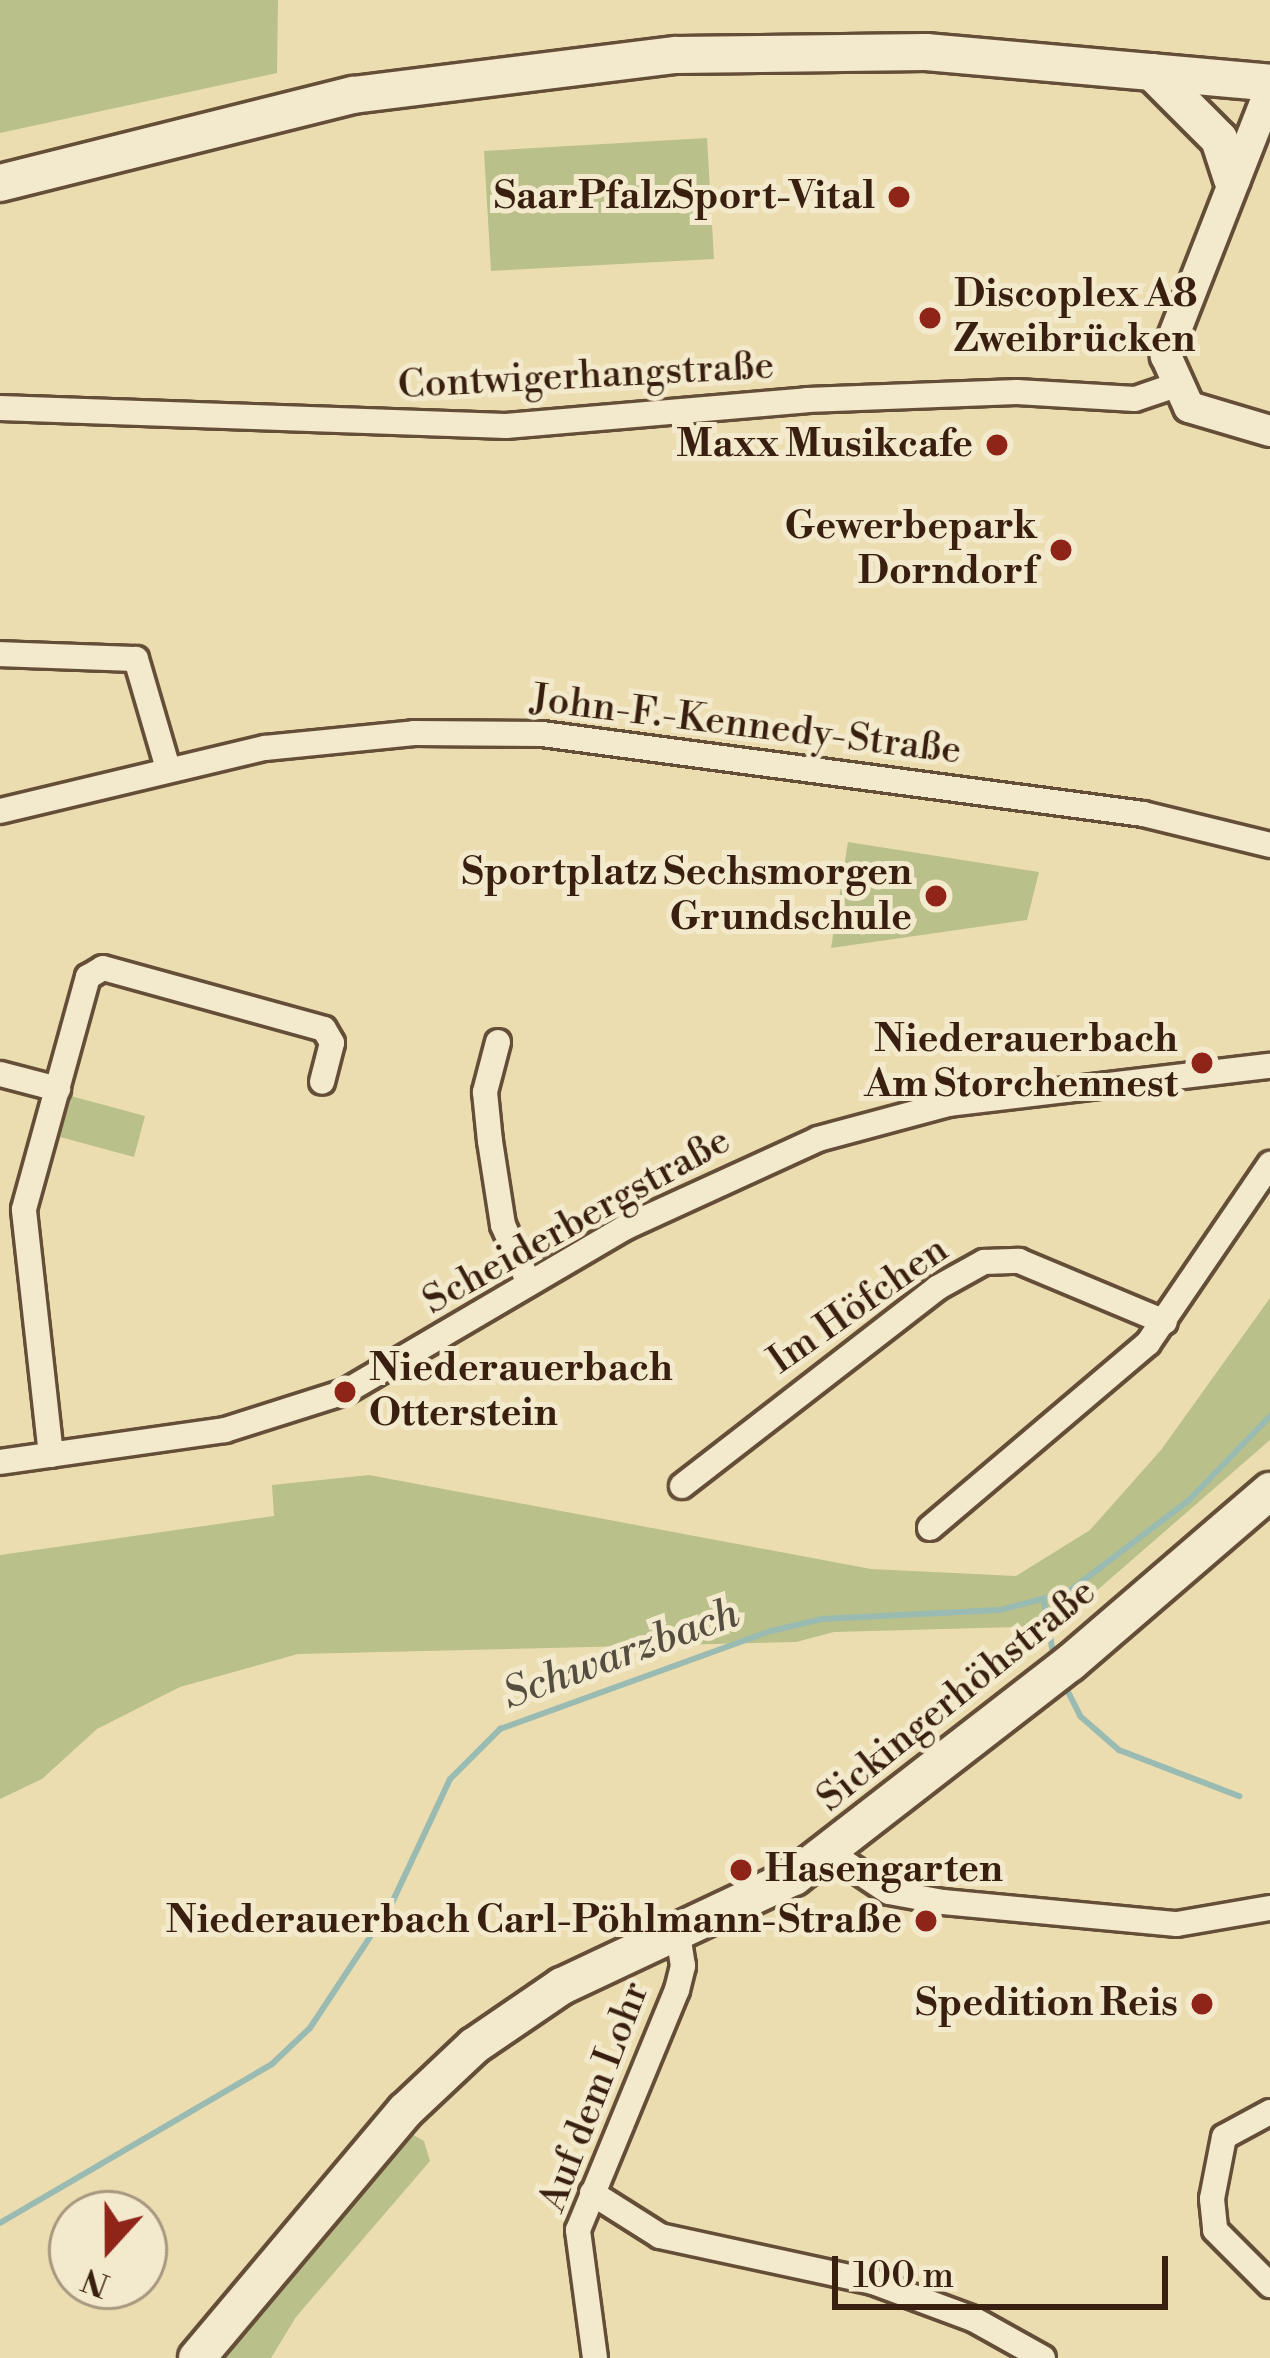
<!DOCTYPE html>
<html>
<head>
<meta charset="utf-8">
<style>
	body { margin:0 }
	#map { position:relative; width:1270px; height:2358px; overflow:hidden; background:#ecddb1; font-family:"Libre Bodoni",serif }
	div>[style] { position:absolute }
	.green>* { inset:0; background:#bac089 }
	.stream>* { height:6px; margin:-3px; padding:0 3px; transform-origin:3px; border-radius:3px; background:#9abbb2 }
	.roads { filter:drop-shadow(3px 0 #654e38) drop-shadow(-3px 0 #654e38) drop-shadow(0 3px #654e38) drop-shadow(0 -3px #654e38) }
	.minor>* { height:24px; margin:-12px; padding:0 12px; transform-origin:12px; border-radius:12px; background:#f3e9cc }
	.tertiary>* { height:30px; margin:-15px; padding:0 15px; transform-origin:15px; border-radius:15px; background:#f3e9cc }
	.secondary>* { height:36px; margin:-18px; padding:0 18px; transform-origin:18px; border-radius:18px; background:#f3e9cc }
	.dots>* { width:33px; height:33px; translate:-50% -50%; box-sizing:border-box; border:6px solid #f3e9cc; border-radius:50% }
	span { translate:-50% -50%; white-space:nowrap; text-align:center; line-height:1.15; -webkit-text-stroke:10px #f3e9cc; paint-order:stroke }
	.poi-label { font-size:39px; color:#381f0f; font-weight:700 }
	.right { translate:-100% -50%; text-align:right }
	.left { translate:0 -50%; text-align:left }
	.street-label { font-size:39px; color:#381f0f }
	.water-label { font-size:42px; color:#554e40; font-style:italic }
	.north { position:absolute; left:48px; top:2190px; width:120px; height:120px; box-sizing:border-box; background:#f3e9cc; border:3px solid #a89880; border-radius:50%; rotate:201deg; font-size:33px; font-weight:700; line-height:48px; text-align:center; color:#381f0f }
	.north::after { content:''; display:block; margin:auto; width:42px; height:54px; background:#8f2418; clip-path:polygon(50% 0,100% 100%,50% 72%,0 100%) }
	.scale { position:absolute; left:832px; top:2256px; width:336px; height:54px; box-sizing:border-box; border:6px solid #381f0f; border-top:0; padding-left:15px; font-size:36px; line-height:42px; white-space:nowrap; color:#381f0f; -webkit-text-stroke:9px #f3e9cc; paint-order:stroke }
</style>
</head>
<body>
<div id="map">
	<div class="green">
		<div style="clip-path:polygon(0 0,278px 0,277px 73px,0 133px)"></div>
		<div style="clip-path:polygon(707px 138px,714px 259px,491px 271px,484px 151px)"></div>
		<div style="clip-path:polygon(848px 842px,1039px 872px,1027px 920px,831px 948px)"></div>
		<div style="clip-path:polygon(71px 1096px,145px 1116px,134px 1157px,60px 1137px)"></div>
		<div style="clip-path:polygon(1270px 1298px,1270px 1440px,1056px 1626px,834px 1632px,796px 1642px,298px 1654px,180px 1687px,97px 1729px,42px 1779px,0 1799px,0 1555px,274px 1516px,272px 1485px,369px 1475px,871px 1569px,1016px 1576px,1090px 1530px,1161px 1450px)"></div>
		<div style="clip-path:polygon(410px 2133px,424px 2141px,430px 2161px,296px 2317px,271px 2358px,219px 2358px)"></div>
	</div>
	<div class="stream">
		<div style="left:1044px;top:1602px;width:58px;rotate:80deg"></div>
		<div style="left:1063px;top:1682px;width:38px;rotate:63deg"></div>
		<div style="left:1080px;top:1716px;width:52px;rotate:41.1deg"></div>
		<div style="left:1119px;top:1750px;width:129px;rotate:21deg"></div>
		<div style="left:0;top:2223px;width:315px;rotate:-30.3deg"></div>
		<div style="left:272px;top:2064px;width:52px;rotate:-43.5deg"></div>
		<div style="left:310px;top:2028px;width:147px;rotate:-56.6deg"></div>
		<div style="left:391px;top:1905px;width:139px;rotate:-64.9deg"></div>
		<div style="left:450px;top:1779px;width:71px;rotate:-45deg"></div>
		<div style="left:500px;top:1729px;width:288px;rotate:-19.9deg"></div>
		<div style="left:771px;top:1631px;width:52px;rotate:-13.2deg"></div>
		<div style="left:822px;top:1619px;width:178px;rotate:-2.9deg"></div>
		<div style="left:1000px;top:1610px;width:70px;rotate:-14.8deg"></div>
		<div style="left:1068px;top:1592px;width:152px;rotate:-37.2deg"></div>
		<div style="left:1189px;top:1500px;width:117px;rotate:-46deg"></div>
	</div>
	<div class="roads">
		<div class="minor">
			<div style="left:0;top:408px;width:506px;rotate:2.04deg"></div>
			<div style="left:506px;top:426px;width:302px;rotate:-4.9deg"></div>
			<div style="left:807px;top:400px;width:210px;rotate:-2.2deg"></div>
			<div style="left:1017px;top:392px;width:118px;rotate:3.4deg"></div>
			<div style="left:1135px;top:399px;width:40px;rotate:-18.9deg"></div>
			<div style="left:0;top:654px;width:136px;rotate:2.1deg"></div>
			<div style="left:136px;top:659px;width:110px;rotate:73.7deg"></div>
			<div style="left:0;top:811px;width:272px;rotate:-13.4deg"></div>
			<div style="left:265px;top:748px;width:150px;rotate:-5.7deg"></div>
			<div style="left:414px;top:733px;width:128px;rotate:0.4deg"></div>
			<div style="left:542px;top:734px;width:606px;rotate:7.58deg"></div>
			<div style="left:1143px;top:814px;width:131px;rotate:13.7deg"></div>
			<div style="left:498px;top:1042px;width:52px;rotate:104.6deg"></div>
			<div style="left:485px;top:1092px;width:49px;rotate:84.2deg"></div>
			<div style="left:490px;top:1141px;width:85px;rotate:81.2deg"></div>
			<div style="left:503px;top:1225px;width:64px;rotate:65.9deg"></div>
			<div style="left:0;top:1074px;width:60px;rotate:14.5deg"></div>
			<div style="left:51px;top:1455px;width:247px;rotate:-96.3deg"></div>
			<div style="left:24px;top:1209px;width:241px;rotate:-74.6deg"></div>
			<div style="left:88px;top:977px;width:17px;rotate:-31deg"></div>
			<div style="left:103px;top:968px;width:229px;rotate:15.4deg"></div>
			<div style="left:324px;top:1029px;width:16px;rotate:60deg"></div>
			<div style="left:332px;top:1043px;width:40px;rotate:104.4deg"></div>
			<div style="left:0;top:1462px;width:227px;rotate:-8.1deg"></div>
			<div style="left:225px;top:1430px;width:126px;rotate:-17.6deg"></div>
			<div style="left:345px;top:1392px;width:324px;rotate:-30.4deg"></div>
			<div style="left:624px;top:1228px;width:213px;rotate:-24.6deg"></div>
			<div style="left:818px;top:1139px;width:136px;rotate:-15deg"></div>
			<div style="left:949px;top:1104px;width:323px;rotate:-6.8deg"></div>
			<div style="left:682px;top:1486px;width:323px;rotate:-37.8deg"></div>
			<div style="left:937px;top:1288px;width:54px;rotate:-29deg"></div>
			<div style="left:984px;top:1262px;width:35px;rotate:-2deg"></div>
			<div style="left:1019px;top:1261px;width:158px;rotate:22.7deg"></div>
			<div style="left:930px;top:1528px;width:286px;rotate:-40.3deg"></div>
			<div style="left:1148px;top:1343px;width:217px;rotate:-55.7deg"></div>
			<div style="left:829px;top:1852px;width:72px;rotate:33.7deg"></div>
			<div style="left:889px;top:1892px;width:55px;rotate:10.5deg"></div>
			<div style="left:943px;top:1902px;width:235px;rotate:5.4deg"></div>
			<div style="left:1177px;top:1924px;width:94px;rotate:-9.8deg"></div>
			<div style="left:1270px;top:2112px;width:52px;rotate:151.5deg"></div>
			<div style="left:1224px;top:2137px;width:63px;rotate:101deg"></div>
			<div style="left:1212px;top:2199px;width:31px;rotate:84deg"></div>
			<div style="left:1215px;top:2230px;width:78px;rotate:45deg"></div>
			<div style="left:592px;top:2193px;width:80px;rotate:32.3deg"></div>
			<div style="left:660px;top:2236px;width:218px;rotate:12.2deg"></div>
			<div style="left:873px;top:2282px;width:107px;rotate:20.3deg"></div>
			<div style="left:973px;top:2319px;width:80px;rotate:29.1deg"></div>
			<div style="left:595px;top:2358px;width:129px;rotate:-97.6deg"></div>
			<div style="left:578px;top:2230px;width:260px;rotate:-67.6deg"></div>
			<div style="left:677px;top:1990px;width:25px;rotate:-76deg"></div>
			<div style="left:683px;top:1966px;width:33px;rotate:-99deg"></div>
		</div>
		<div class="tertiary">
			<div style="left:1270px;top:90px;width:286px;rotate:111.4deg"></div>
			<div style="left:1166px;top:356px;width:56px;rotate:65.7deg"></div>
			<div style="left:1189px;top:407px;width:84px;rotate:16.5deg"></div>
		</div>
		<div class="secondary">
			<div style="left:1152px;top:72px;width:95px;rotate:45deg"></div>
			<div style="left:1219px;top:139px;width:42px;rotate:72deg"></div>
			<div style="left:0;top:183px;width:364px;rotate:-14deg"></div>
			<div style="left:353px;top:95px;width:325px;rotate:-7.1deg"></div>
			<div style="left:676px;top:55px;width:250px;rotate:-0.7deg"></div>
			<div style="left:926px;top:52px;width:345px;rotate:5.1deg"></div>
			<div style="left:197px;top:2358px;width:323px;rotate:-49.9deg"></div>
			<div style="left:405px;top:2111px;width:95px;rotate:-43.3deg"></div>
			<div style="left:474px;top:2046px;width:107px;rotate:-34.3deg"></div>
			<div style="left:562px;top:1986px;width:256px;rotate:-25.2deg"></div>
			<div style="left:794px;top:1877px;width:349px;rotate:-37.8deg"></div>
			<div style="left:1070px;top:1663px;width:264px;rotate:-40.7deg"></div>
		</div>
	</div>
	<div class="dots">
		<div style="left:899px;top:197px;background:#8f2418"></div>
		<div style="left:930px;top:318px;background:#8f2418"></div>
		<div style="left:997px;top:445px;background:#8f2418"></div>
		<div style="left:1061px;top:550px;background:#8f2418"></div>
		<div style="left:936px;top:896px;background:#8f2418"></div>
		<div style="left:1202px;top:1063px;background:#8f2418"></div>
		<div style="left:345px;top:1392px;background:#8f2418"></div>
		<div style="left:741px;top:1870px;background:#8f2418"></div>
		<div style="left:926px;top:1921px;background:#8f2418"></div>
		<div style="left:1202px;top:2004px;background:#8f2418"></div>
	</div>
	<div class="poi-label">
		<span class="right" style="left:875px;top:197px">SaarPfalzSport-Vital</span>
		<span class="left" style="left:954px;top:318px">Discoplex A8<br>Zweibrücken</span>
		<span class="right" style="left:973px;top:445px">Maxx Musikcafe</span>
		<span class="right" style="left:1037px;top:550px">Gewerbepark<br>Dorndorf</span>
		<span class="right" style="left:912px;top:896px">Sportplatz Sechsmorgen<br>Grundschule</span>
		<span class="right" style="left:1178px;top:1063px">Niederauerbach<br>Am Storchennest</span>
		<span class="left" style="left:369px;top:1392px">Niederauerbach<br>Otterstein</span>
		<span class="left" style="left:765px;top:1870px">Hasengarten</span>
		<span class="right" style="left:902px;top:1921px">Niederauerbach Carl-Pöhlmann-Straße</span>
		<span class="right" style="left:1178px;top:2004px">Spedition Reis</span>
	</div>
	<div class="street-label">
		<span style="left:586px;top:377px;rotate:-3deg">Contwigerhangstraße</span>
		<span style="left:746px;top:726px;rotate:7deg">John-F.-Kennedy-Straße</span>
		<span style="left:577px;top:1222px;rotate:-29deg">Scheiderbergstraße</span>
		<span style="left:859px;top:1306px;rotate:-35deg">Im Höfchen</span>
		<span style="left:957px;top:1696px;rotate:-39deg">Sickingerhöhstraße</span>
		<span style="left:595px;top:2097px;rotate:-69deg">Auf dem Lohr</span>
	</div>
	<div class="water-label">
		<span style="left:621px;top:1655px;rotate:-20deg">Schwarzbach</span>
	</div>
	<div class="north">N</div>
	<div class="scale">100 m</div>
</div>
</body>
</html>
